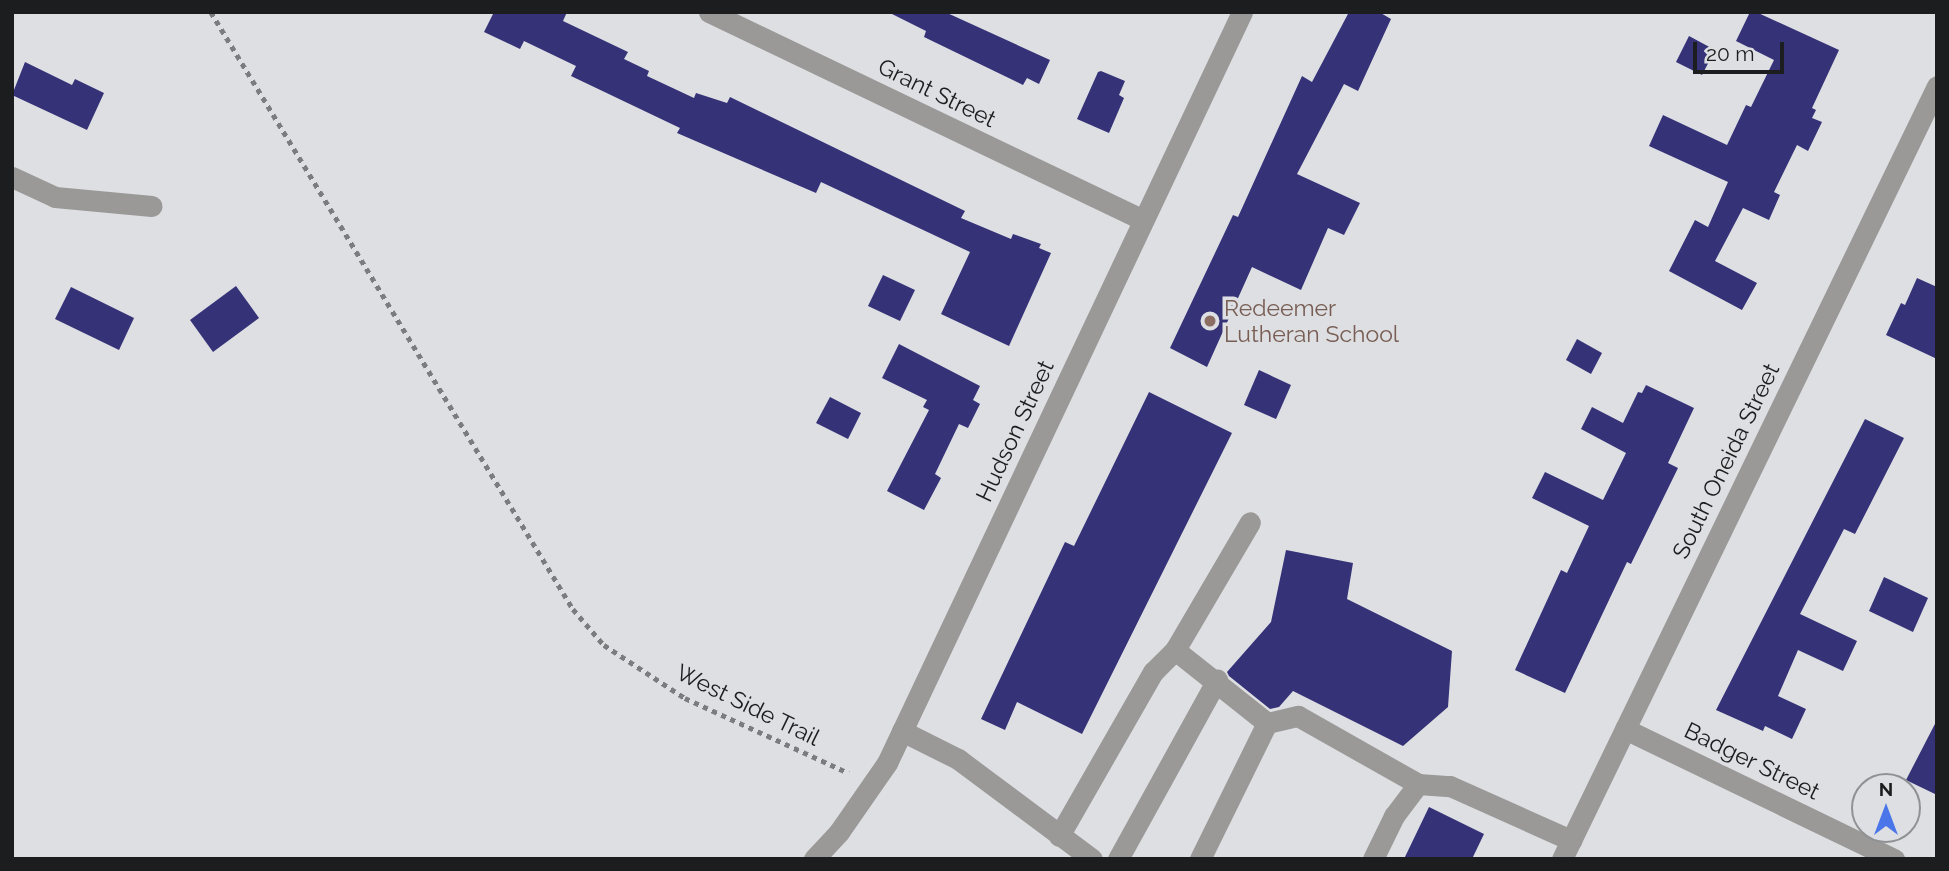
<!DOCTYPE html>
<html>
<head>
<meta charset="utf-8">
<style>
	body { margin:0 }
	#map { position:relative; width:1949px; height:871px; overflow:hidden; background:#dddfe2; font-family:Raleway,sans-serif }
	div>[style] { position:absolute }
	.building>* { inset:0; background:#353278 }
	.path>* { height:4.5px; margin-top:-2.25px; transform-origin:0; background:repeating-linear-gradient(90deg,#7a7c7e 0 5px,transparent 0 10px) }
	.minor>* { height:21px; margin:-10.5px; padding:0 10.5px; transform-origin:10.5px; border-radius:10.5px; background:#9a9998 }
	.dots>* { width:19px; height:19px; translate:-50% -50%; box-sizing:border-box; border:4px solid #dddfe2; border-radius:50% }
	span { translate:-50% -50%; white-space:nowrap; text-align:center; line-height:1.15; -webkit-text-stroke:7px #dddfe2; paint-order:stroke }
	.street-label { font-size:23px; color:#1c1d1e }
	.education-label { font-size:23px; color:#785e54 }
	.left { translate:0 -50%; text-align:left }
	.frame { position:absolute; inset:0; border:14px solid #1c1d1e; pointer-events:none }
	.north { position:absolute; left:1851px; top:773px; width:70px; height:70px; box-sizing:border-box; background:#dddfe2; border:2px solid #909194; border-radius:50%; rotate:0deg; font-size:19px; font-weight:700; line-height:28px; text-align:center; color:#1c1d1e }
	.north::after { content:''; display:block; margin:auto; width:24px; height:32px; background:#4a76e9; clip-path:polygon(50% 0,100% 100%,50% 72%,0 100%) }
	.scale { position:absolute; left:1693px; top:42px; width:91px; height:32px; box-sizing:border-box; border:4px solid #1c1d1e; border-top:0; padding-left:9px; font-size:21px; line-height:24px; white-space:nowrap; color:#1c1d1e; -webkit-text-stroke:5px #dddfe2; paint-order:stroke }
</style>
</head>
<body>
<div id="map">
	<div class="building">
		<div style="clip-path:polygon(494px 12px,567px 12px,563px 21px,628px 52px,624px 59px,649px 71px,647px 76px,694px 98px,696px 93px,727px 103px,730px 97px,965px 211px,961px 218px,1011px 239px,1013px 234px,1041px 244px,1039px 248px,1051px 253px,1009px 346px,941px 314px,970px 252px,821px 182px,816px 193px,677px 133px,680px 128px,571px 76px,576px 66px,524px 41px,520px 49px,484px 32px)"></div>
		<div style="clip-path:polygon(888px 12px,945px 12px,1050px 60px,1039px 84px,1027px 78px,1023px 85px,924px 37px,926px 31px)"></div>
		<div style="clip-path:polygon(1349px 12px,1379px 12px,1391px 19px,1358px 91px,1344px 84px,1297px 174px,1360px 203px,1344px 235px,1328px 228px,1301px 290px,1252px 267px,1207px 367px,1170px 348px,1233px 215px,1238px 217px,1302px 76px,1312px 82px)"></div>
		<div style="clip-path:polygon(1750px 12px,1756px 12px,1839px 50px,1812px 108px,1816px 110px,1812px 118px,1822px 122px,1808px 151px,1797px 145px,1774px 192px,1780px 195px,1769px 220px,1743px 208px,1715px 261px,1757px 283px,1742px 310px,1669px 271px,1695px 220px,1708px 227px,1728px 182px,1649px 146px,1663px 115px,1727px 145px,1746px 105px,1751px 107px,1774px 60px,1736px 41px)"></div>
		<div style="clip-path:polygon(1689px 36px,1715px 50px,1702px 75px,1676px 62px)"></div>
		<div style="clip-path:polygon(25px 62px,72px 85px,75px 79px,104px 93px,87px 130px,12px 95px)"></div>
		<div style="clip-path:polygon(1101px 71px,1125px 81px,1119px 95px,1124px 98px,1109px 133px,1077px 119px,1098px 72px)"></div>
		<div style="clip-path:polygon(883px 275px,915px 290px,900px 321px,868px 306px)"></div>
		<div style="clip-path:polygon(1917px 278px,1937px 287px,1937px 359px,1886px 335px,1901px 303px,1905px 305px)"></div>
		<div style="clip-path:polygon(236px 286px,259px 318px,213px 352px,190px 320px)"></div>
		<div style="clip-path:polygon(71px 287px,134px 318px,119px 350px,55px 319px)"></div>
		<div style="clip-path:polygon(1577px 339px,1602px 353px,1591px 374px,1566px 360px)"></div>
		<div style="clip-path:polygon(899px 344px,980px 386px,973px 400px,980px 404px,968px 428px,959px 424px,935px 474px,941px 478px,924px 510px,887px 491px,929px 410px,923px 407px,927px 400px,882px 378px)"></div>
		<div style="clip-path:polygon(1259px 370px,1291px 385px,1276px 419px,1244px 405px)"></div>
		<div style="clip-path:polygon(1646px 385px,1694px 408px,1668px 463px,1678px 468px,1631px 564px,1627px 562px,1565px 693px,1515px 670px,1561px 570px,1567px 573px,1589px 526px,1532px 498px,1545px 472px,1603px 500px,1626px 453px,1581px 429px,1592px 407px,1623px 423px,1638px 392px,1642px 393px)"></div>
		<div style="clip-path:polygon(1149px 392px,1232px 433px,1082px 734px,1017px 702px,1005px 730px,981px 719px,1065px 542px,1074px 546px)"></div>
		<div style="clip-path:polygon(830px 397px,861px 413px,848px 439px,816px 423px)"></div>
		<div style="clip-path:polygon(1865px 419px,1904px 438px,1855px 534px,1844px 529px,1800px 614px,1857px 641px,1843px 671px,1798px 650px,1778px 696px,1806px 709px,1792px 739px,1765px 726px,1763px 731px,1716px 710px)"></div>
		<div style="clip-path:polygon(1286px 550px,1353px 563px,1347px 599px,1452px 651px,1448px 707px,1403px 746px,1293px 691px,1279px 707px,1270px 709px,1229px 676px,1227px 672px,1271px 622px)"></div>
		<div style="clip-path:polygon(1884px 577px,1928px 598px,1913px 632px,1869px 611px)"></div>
		<div style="clip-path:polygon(1937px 720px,1937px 795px,1906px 780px)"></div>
		<div style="clip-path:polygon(1429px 807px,1484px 834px,1472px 859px,1404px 859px)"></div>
	</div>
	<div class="path">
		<div style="left:211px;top:12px;width:698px;rotate:58.77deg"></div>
		<div style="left:573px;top:609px;width:48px;rotate:49.3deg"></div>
		<div style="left:604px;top:645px;width:97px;rotate:33.2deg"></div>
		<div style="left:685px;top:698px;width:180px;rotate:24.6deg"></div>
	</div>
	<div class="minor">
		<div style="left:709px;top:12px;width:481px;rotate:25.6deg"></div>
		<div style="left:12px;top:177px;width:47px;rotate:24.9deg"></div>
		<div style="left:55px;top:197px;width:97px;rotate:5.3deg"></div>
		<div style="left:1175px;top:650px;width:117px;rotate:38.4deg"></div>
		<div style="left:1267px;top:723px;width:32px;rotate:-13deg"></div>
		<div style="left:1298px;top:716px;width:138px;rotate:29.5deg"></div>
		<div style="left:1625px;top:729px;width:299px;rotate:25.8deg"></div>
		<div style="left:902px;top:731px;width:63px;rotate:26.6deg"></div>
		<div style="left:958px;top:759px;width:167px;rotate:36.7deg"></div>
		<div style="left:1059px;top:836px;width:189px;rotate:-60.2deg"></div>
		<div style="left:1153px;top:672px;width:31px;rotate:-45deg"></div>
		<div style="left:1175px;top:650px;width:148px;rotate:-59.6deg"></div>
		<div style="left:814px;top:859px;width:37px;rotate:-47deg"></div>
		<div style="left:839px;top:832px;width:84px;rotate:-55.2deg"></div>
		<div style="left:887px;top:763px;width:831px;rotate:-64.7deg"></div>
		<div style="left:1118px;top:859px;width:205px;rotate:-61.1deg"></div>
		<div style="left:1200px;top:859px;width:152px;rotate:-63.8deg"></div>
		<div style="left:1373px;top:859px;width:48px;rotate:-64deg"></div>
		<div style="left:1394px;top:816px;width:40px;rotate:-53deg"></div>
		<div style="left:1418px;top:784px;width:32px;rotate:4deg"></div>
		<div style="left:1450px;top:786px;width:133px;rotate:24.1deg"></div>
		<div style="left:1562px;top:859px;width:859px;rotate:-64.12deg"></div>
	</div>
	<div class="dots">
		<div style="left:1210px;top:321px;background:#8d6e63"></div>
	</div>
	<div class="street-label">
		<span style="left:937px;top:93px;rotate:26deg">Grant Street</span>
		<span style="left:1015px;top:431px;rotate:-65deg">Hudson Street</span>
		<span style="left:1726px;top:461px;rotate:-64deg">South Oneida Street</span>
		<span style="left:748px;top:705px;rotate:26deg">West Side Trail</span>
		<span style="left:1752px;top:761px;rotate:26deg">Badger Street</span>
	</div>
	<div class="education-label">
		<span class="left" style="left:1224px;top:321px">Redeemer<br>Lutheran School</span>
	</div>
	<div class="frame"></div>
	<div class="north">N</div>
	<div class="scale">20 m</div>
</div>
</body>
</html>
